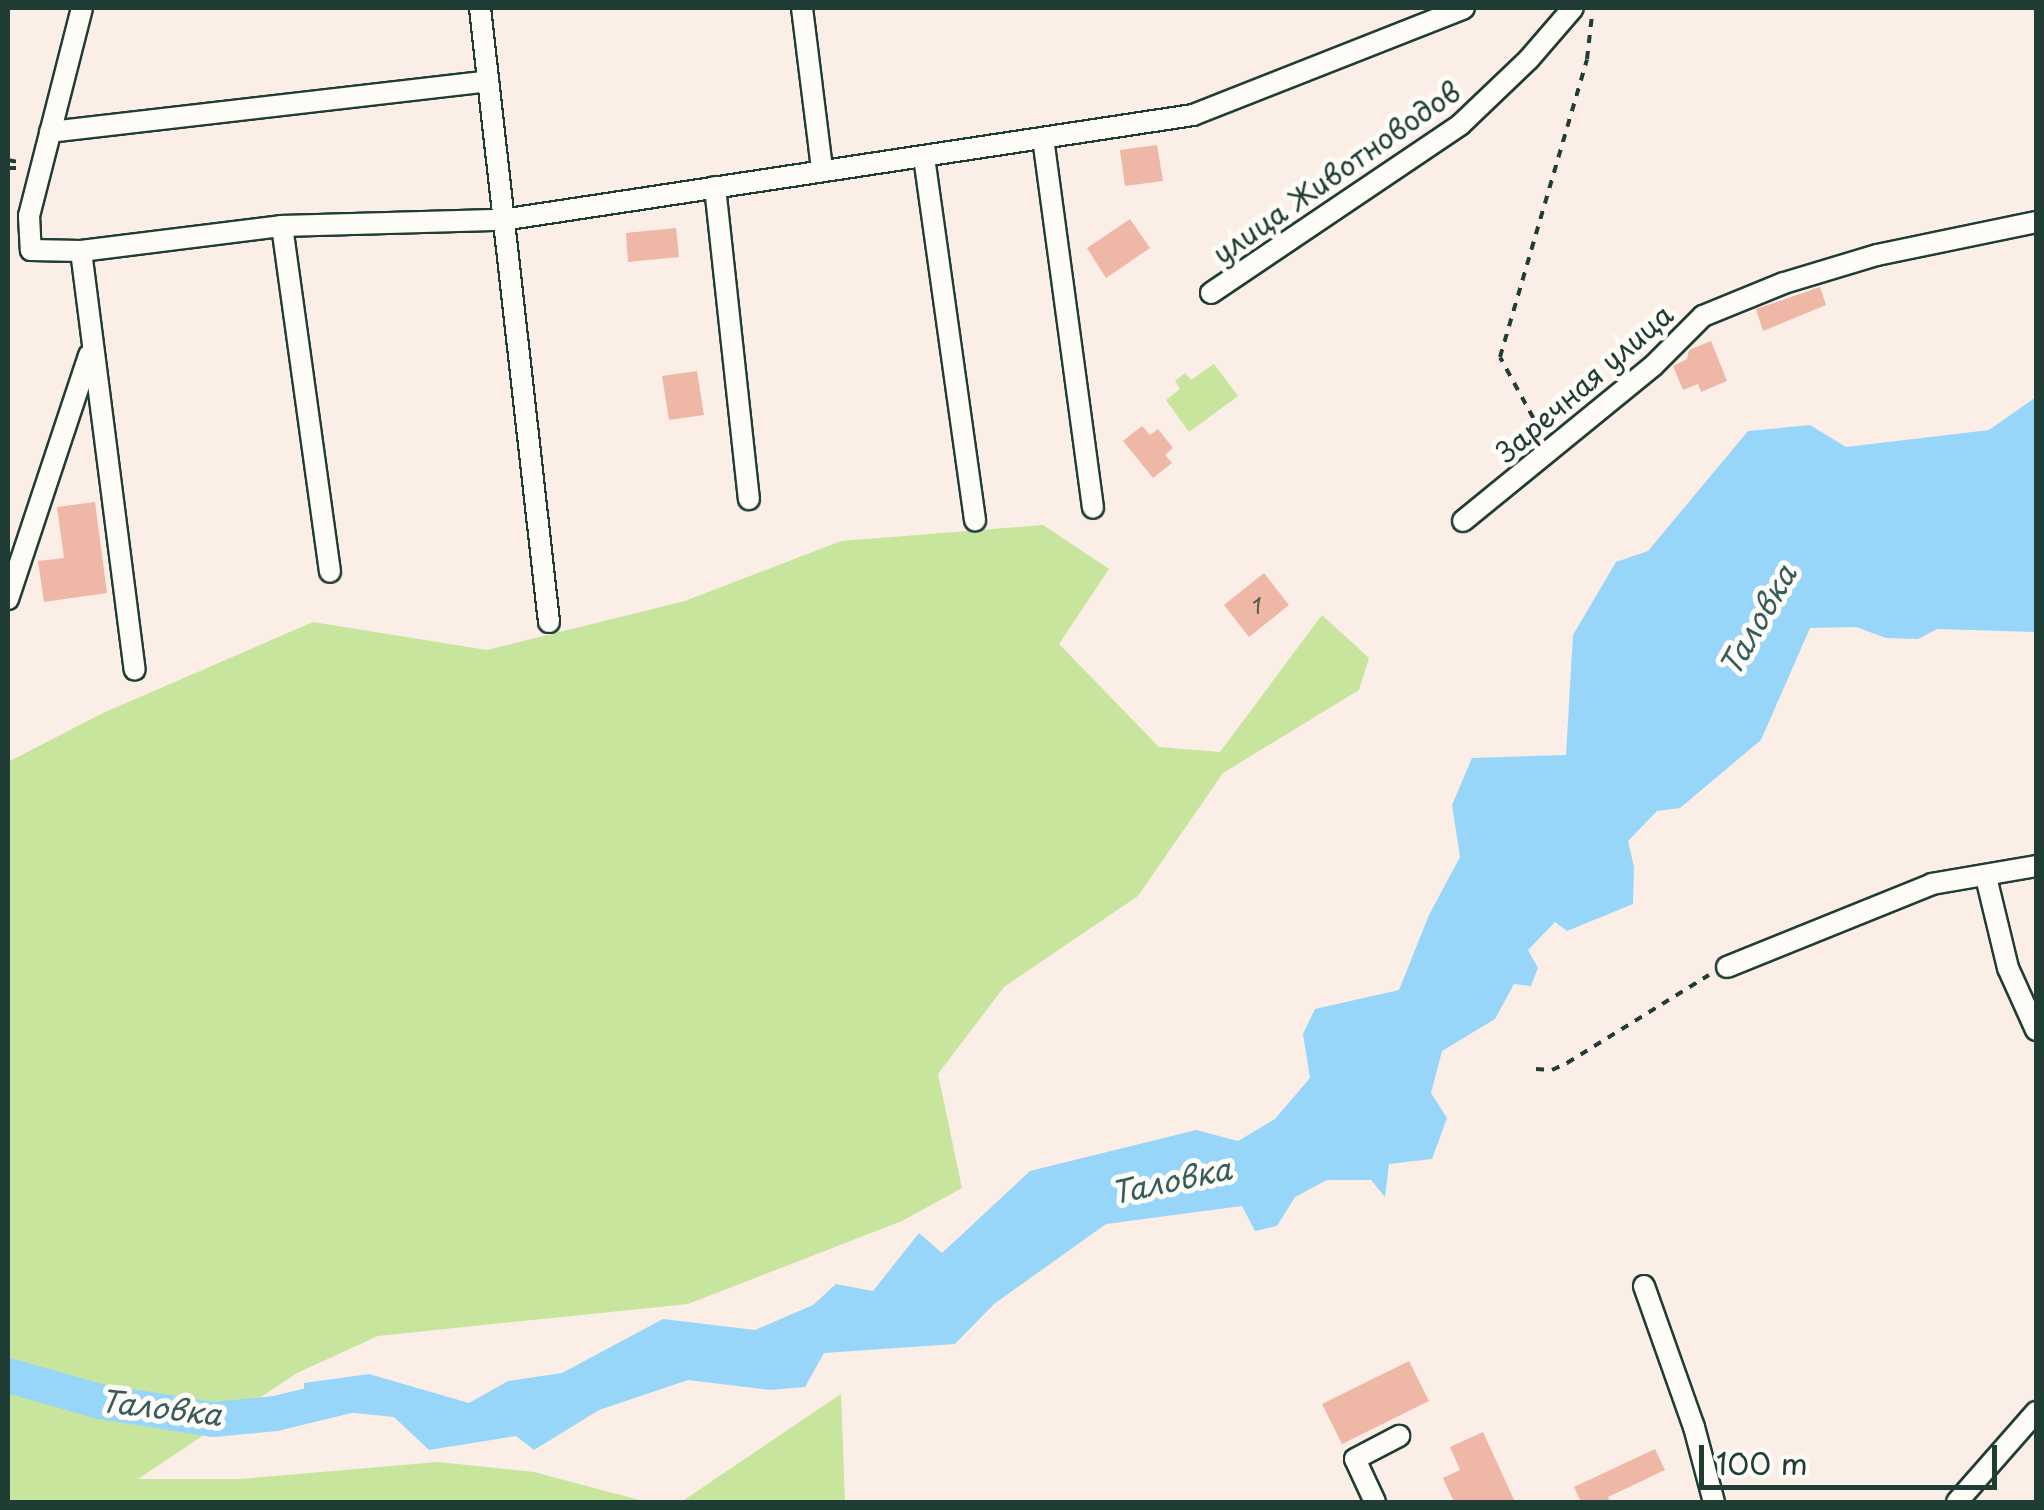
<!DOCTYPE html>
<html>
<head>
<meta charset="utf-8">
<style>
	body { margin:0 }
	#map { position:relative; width:2044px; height:1510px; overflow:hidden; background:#faeee7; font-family:"Playpen Sans",sans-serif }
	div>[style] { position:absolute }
	.green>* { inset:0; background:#c8e59d }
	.water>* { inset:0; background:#98d6f9 }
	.river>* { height:35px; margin:-17.5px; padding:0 17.5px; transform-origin:17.5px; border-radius:17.5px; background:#98d6f9 }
	.building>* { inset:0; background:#efb7a6 }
	.path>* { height:4px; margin-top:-2px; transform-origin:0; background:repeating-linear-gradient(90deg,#1f3d34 0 8px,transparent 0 16px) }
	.roads { filter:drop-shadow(2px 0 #1f3d34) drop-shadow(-2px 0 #1f3d34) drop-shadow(0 2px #1f3d34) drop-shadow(0 -2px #1f3d34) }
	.minor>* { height:20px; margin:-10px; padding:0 10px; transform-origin:10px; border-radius:10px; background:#fdfcf7 }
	span { translate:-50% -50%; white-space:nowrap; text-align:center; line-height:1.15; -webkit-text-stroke:10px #fdfcf7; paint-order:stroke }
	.number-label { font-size:22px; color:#535c50 }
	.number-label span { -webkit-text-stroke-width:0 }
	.street-label { font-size:28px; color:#1f3d34 }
	.water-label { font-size:30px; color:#375c5b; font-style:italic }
	.frame { position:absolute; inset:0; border:10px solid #1f3d34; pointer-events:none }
	.scale { position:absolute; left:1699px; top:1445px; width:298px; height:45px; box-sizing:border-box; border:5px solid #1f3d34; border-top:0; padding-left:12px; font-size:30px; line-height:35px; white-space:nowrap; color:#1f3d34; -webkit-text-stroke:8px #fdfcf7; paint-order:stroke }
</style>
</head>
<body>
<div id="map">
	<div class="green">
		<div style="clip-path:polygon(1214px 364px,1238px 396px,1189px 432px,1166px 400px,1180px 389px,1175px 381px,1185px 373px,1191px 380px)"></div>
		<div style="clip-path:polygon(1043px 525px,1109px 569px,1059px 644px,1159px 747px,1220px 752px,1322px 615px,1369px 658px,1359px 690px,1223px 773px,1138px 896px,1004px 987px,938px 1074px,962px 1188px,902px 1221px,688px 1304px,378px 1336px,297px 1373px,138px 1479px,240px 1479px,438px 1462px,534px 1472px,647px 1502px,8px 1502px,8px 762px,103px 713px,313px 622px,487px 650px,685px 601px,841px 541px)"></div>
		<div style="clip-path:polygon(841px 1394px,845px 1502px,681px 1502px)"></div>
	</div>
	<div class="water">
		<div style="clip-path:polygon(2036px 397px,2036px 632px,1937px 629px,1918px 639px,1886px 638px,1856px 627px,1810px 628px,1761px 740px,1680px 808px,1657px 811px,1628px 841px,1634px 867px,1633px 904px,1567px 931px,1555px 922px,1528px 950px,1538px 968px,1531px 986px,1514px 984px,1495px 1019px,1442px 1051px,1431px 1093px,1447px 1118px,1432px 1159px,1389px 1164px,1385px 1197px,1371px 1180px,1327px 1180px,1295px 1197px,1277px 1226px,1255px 1231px,1242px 1206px,1106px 1224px,994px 1304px,955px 1344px,824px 1353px,805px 1387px,770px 1390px,688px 1380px,599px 1410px,534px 1450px,516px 1436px,429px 1450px,394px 1417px,304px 1408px,304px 1383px,369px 1374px,469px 1403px,508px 1381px,562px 1373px,663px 1319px,755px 1330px,813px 1305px,836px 1284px,873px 1291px,919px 1233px,942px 1253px,1030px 1171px,1196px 1130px,1238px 1141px,1275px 1119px,1310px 1078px,1303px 1034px,1315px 1009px,1399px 990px,1429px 915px,1460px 857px,1452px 805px,1472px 758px,1566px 755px,1573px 635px,1616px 562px,1648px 551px,1748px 431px,1810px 425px,1846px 447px,1989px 430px)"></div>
	</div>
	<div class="river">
		<div style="left:8px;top:1375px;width:95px;rotate:15.9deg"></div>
		<div style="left:99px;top:1401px;width:115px;rotate:9deg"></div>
		<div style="left:213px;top:1419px;width:62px;rotate:-5.5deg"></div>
		<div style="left:275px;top:1413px;width:76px;rotate:-13.7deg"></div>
	</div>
	<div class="building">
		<div style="clip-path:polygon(1157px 145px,1163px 181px,1125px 186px,1120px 150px)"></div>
		<div style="clip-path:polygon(1130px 219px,1150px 248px,1106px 278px,1087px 248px)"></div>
		<div style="clip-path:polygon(676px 228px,679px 257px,628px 262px,626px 233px)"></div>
		<div style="clip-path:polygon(1820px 287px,1826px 305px,1763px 331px,1756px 309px)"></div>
		<div style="clip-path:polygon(1711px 341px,1727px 381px,1701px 392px,1698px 384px,1683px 390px,1673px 366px,1687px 359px,1689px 350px)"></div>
		<div style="clip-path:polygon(697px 371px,704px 415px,669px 420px,662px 376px)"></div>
		<div style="clip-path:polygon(1142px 426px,1150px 435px,1158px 429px,1173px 448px,1165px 455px,1172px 463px,1153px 478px,1123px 441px)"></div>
		<div style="clip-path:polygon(95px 502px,107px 593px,44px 602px,38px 561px,64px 558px,57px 507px)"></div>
		<div style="clip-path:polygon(1264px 573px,1289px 605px,1249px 637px,1224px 605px)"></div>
		<div style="clip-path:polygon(1409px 1361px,1429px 1401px,1342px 1444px,1322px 1404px)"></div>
		<div style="clip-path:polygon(1483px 1432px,1515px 1502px,1454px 1502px,1443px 1478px,1460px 1470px,1450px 1447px)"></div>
		<div style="clip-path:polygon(1655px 1449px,1665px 1470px,1608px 1497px,1611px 1502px,1581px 1502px,1574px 1487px)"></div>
	</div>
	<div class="path">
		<div style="left:8px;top:160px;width:14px;rotate:12deg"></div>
		<div style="left:8px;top:168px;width:13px"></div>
		<div style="left:1541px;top:432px;width:85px;rotate:-118.7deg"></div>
		<div style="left:1500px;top:357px;width:310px;rotate:-73.7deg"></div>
		<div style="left:1587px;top:59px;width:44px;rotate:-83.5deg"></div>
		<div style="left:1536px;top:1069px;width:16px;rotate:4deg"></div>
		<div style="left:1552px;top:1070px;width:17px;rotate:-25deg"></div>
		<div style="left:1567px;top:1063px;width:167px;rotate:-31.8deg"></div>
	</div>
	<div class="roads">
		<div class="minor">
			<div style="left:82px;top:8px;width:215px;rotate:104.3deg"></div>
			<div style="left:29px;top:216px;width:34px;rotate:87deg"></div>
			<div style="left:31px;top:250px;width:50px;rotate:1.1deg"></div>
			<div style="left:81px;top:251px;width:203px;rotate:-7.1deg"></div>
			<div style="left:282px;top:226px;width:220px;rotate:-1.6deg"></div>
			<div style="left:502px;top:220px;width:699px;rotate:-8.64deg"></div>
			<div style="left:1193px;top:115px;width:291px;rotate:-21.5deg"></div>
			<div style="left:480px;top:8px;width:618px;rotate:83.59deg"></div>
			<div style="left:802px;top:8px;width:162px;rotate:82.9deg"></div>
			<div style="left:50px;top:132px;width:441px;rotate:-6.6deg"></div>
			<div style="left:1043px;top:138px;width:373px;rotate:82.3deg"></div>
			<div style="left:924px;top:157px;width:367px;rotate:82deg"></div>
			<div style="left:715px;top:187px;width:314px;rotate:83.8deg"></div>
			<div style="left:282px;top:226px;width:349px;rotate:82.1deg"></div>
			<div style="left:81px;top:251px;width:422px;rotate:82.7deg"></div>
			<div style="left:1211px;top:293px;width:300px;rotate:-34deg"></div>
			<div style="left:1460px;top:125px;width:95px;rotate:-43.7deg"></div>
			<div style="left:1529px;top:59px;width:67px;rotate:-49.2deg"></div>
			<div style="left:1463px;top:521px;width:245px;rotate:-39.2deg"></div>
			<div style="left:1653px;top:366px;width:71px;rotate:-45deg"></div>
			<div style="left:1703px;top:316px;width:87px;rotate:-22.2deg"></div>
			<div style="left:1784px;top:283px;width:97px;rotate:-16.8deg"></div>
			<div style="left:1877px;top:255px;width:162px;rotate:-11.7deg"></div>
			<div style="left:8px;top:599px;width:257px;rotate:-71.6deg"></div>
			<div style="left:1986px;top:877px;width:94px;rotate:76.4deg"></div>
			<div style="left:2008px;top:968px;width:68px;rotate:65.7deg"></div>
			<div style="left:1727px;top:967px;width:221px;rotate:-22deg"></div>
			<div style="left:1932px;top:884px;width:106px;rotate:-9.8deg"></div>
			<div style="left:1644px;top:1286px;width:150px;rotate:70.5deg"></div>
			<div style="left:1694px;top:1427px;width:78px;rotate:75.1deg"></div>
			<div style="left:1375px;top:1502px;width:47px;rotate:-114.9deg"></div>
			<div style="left:1355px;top:1459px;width:50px;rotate:-27.6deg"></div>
			<div style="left:1957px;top:1502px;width:120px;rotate:-48.7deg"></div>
		</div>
	</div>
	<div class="number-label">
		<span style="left:1257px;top:605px">1</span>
	</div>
	<div class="street-label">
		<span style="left:1336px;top:172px;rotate:-35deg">улица Животноводов</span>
		<span style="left:1584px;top:383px;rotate:-41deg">Заречная улица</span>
	</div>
	<div class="water-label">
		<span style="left:1757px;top:620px;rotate:-60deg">Таловка</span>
		<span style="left:1171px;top:1180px;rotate:-12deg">Таловка</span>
		<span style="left:161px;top:1407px;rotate:7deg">Таловка</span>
	</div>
	<div class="frame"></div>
	<div class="scale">100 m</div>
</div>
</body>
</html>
